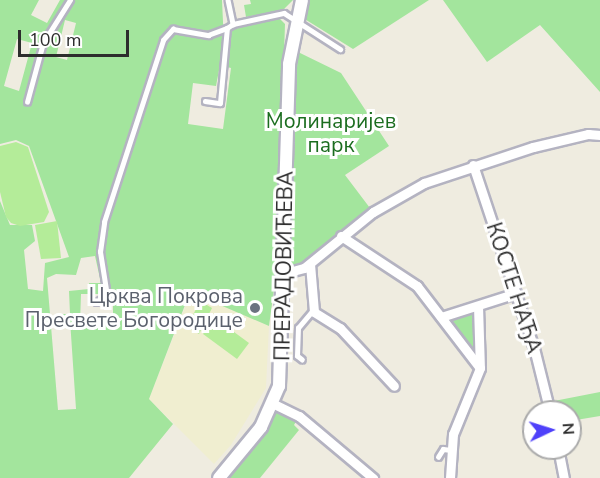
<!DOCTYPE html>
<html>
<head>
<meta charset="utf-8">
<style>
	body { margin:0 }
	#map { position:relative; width:600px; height:478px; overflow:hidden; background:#efece0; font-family:"Nunito Sans",sans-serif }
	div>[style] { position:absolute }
	.education>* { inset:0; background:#f0eed0 }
	.green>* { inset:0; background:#a3e59d }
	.pitch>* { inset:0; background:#b4ec99 }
	.roads { filter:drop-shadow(2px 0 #b4b3c1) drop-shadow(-2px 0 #b4b3c1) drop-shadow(0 2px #b4b3c1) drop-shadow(0 -2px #b4b3c1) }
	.service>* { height:4.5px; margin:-2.25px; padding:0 2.25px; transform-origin:2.25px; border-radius:2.25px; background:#fff }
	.minor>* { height:9px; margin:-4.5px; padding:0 4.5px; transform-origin:4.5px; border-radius:4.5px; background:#fff }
	.secondary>* { height:12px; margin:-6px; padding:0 6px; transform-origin:6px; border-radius:6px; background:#fff }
	.dots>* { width:16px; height:16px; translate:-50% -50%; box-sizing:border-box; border:3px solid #fff; border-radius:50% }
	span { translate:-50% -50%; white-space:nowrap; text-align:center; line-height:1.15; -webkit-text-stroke:6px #fff; paint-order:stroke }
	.park-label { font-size:21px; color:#1b6d1f }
	.street-label { font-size:21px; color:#2d2d2d }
	.worship-label { font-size:21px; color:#5b616d }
	.right { translate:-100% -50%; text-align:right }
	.north { position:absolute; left:522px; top:400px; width:60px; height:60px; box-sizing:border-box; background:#fff; border:2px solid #ababab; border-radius:50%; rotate:86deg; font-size:16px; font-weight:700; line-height:24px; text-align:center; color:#2d2d2d }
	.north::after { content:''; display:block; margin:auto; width:21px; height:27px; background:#4f41fa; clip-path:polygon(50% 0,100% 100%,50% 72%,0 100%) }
	.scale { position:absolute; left:18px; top:30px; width:111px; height:27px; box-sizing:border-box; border:3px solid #2d2d2d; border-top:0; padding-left:8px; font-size:18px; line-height:21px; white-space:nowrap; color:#2d2d2d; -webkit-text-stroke:4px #fff; paint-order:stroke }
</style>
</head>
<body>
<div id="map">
	<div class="education">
		<div style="clip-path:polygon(191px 292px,269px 326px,266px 388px,231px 445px,214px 464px,149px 399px)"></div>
	</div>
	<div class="green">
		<div style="clip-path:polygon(evenodd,0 0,39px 0,31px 15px,47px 23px,60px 0,222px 0,224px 44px,216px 86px,193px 83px,188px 124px,223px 129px,231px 68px,227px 67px,229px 31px,277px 16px,285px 24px,277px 267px,269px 326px,190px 292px,149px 399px,173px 424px,129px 478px,0 478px,0 201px,10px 225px,32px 225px,35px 241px,24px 250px,28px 289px,43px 291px,45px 263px,69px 257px,29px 146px,16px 140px,0 144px,0 0,65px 20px,76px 23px,67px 60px,56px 57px,65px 20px,0 0,17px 39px,32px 43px,19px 91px,4px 86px,17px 39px,0 0,95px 256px,101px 283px,89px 283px,89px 289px,69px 291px,70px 314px,61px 314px,61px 328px,69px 328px,70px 320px,76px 409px,58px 410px,47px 278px,56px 274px,76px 275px,81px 258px,95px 256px,0 0,81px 294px,113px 294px,113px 324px,80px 323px,81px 294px)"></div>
		<div style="clip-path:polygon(250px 0,293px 0,283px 10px,246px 17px,244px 5px,251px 4px)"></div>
		<div style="clip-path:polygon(306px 0,429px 0,353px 49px,303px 18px)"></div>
		<div style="clip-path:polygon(443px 0,600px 0,600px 92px,540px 25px,487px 62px)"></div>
		<div style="clip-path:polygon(298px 52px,341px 73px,389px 146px,345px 175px,373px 212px,299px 271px,290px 266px,289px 190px)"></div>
		<div style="clip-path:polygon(478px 306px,481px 361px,441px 317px)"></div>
		<div style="clip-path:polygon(600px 392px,600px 416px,570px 421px,570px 412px,557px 412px,554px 401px)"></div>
		<div style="clip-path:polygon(274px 404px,299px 416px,294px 425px,299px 430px,260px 478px,218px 478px)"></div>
	</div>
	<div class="pitch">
		<div style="clip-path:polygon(16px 142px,28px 147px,49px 212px,44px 222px,20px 226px,11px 223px,6px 217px,0 192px,0 146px)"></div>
		<div style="clip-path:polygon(57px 221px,61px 258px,41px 259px,35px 225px)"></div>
		<div style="clip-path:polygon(200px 301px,212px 308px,199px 334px,187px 327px)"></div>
		<div style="clip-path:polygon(215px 318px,249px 343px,237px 359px,203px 334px)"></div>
	</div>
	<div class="roads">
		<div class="service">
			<div style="left:228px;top:0;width:25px;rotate:78deg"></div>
			<div style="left:205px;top:101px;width:15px;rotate:8deg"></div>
			<div style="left:220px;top:103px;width:75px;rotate:-84.7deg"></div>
			<div style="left:227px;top:28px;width:7px;rotate:-34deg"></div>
			<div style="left:233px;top:24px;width:52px;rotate:-12.2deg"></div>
			<div style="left:284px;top:13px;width:67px;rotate:32.7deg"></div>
			<div style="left:27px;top:102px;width:61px;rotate:-74.8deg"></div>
			<div style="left:43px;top:43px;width:51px;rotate:-57.9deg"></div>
			<div style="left:96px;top:302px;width:13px;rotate:-29deg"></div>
			<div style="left:107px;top:296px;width:45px;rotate:-99deg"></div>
			<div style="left:100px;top:252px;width:30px;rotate:-82deg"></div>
			<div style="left:104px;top:222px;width:191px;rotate:-72deg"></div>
			<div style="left:163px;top:40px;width:15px;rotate:-48deg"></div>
			<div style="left:173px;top:29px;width:36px;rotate:10deg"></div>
			<div style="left:208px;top:35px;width:20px;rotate:-20deg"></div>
			<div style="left:302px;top:360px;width:6px;rotate:-141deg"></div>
			<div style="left:297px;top:356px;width:28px;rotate:-88deg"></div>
			<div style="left:298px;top:328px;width:23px;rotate:-50deg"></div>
			<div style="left:438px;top:457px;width:9px;rotate:-58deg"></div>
			<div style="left:443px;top:449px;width:8px;rotate:7deg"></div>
		</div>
		<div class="minor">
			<div style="left:473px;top:165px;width:193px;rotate:71.6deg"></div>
			<div style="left:534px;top:348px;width:66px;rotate:76deg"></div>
			<div style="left:341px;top:236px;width:91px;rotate:33.3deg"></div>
			<div style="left:417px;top:286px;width:103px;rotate:52.5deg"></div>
			<div style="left:480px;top:368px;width:71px;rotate:112.2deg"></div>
			<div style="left:453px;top:434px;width:44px;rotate:93.9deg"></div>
			<div style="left:310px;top:264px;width:48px;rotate:85.2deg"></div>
			<div style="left:314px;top:312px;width:31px;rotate:32deg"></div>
			<div style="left:340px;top:328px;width:79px;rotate:47deg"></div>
			<div style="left:285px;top:273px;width:20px;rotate:-15deg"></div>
			<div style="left:304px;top:268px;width:89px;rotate:-39.1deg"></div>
			<div style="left:373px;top:212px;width:59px;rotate:-29.6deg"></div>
			<div style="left:424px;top:183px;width:115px;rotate:-18.3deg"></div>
			<div style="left:533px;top:147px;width:57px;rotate:-13.3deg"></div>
			<div style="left:588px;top:134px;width:12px;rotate:5deg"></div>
			<div style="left:478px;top:306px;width:62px;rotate:88.2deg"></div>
			<div style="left:441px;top:317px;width:79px;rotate:-17.7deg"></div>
			<div style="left:274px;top:404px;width:28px;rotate:26deg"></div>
			<div style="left:299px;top:416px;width:97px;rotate:40deg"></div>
			<div style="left:558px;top:448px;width:31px;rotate:79deg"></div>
		</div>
		<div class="secondary">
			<div style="left:219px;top:478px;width:66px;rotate:-50.5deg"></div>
			<div style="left:261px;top:427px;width:45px;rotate:-66.3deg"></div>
			<div style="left:279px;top:386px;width:322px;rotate:-88.2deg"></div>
			<div style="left:289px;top:64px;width:65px;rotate:-78.5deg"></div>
		</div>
	</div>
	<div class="dots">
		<div style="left:255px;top:308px;background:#6b7280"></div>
	</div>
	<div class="park-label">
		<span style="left:331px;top:133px">Молинаријев<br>парк</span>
	</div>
	<div class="street-label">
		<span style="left:284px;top:266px;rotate:-89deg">ПРЕРАДОВИЋЕВА</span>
		<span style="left:514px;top:288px;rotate:72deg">КОСТЕ НАЂА</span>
	</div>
	<div class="worship-label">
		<span class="right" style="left:243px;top:308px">Црква Покрова<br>Пресвете Богородице</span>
	</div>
	<div class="north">N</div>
	<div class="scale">100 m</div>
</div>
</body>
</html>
